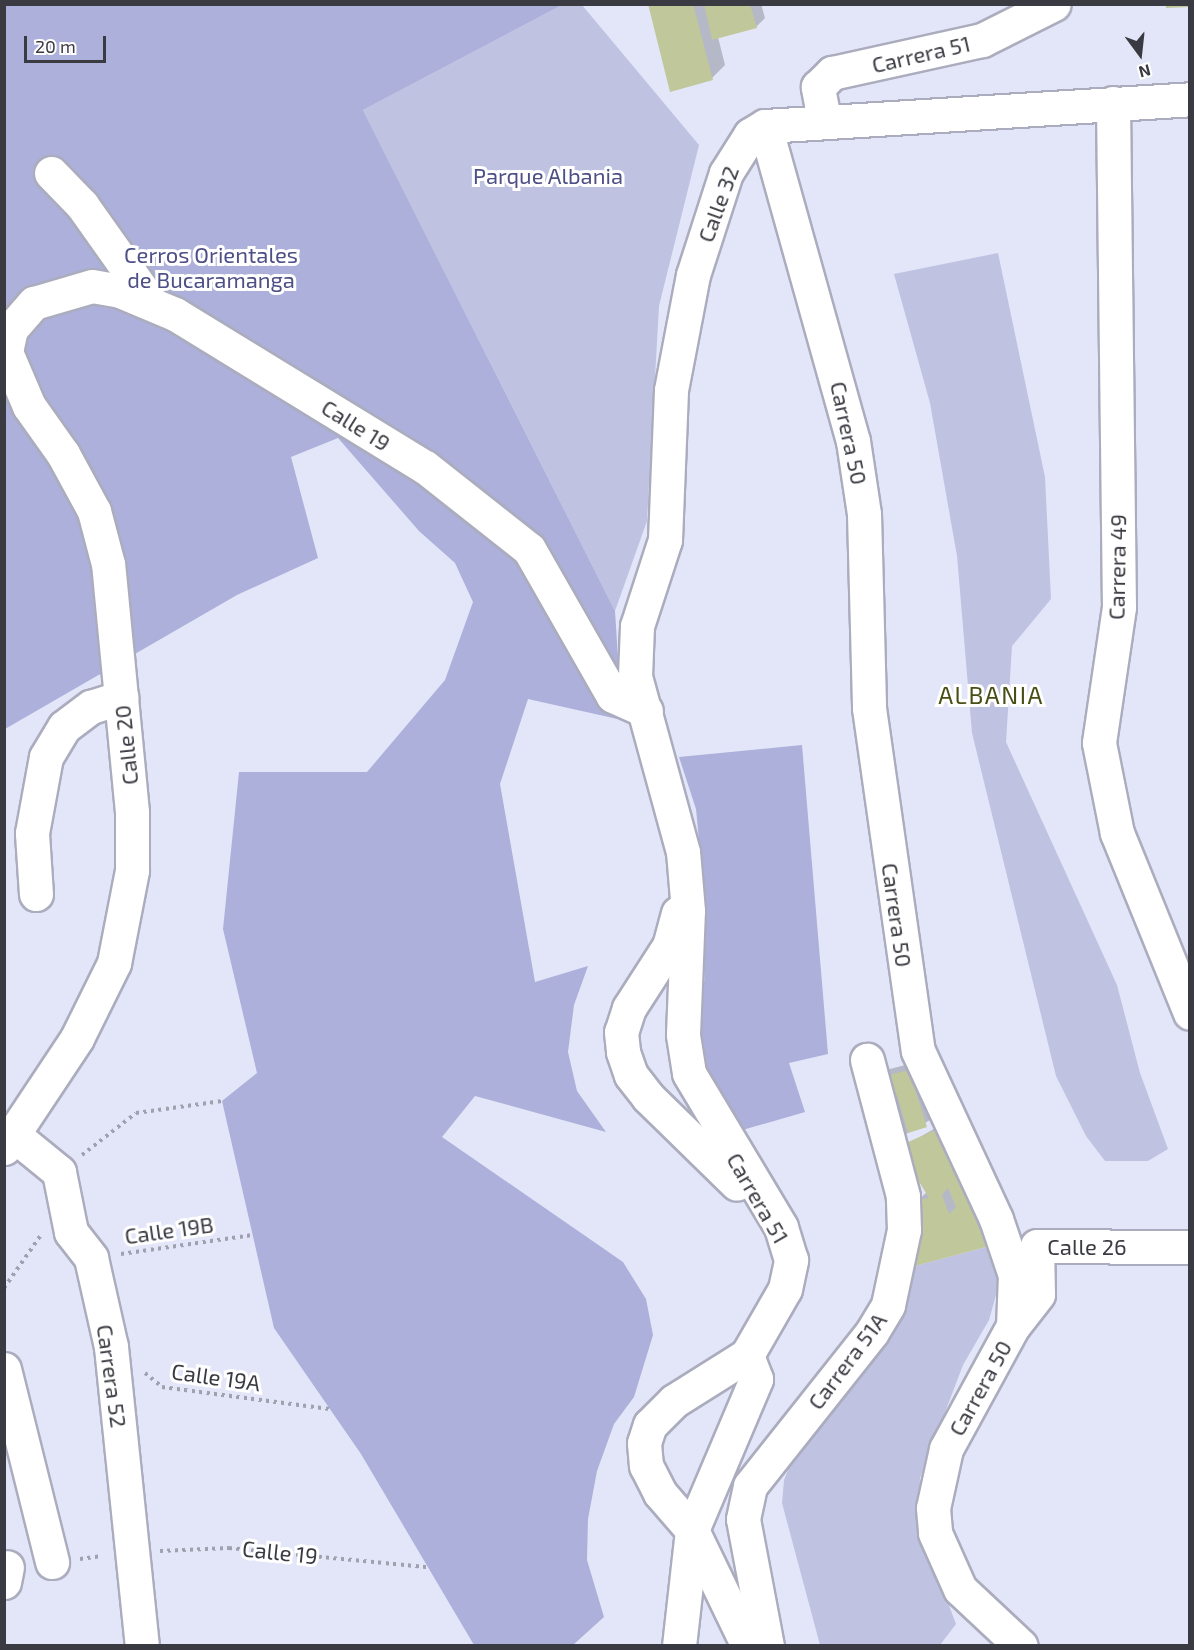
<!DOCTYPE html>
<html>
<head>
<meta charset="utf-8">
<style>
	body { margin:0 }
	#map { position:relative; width:1194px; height:1650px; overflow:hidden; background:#e3e6f8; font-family:"Exo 2",sans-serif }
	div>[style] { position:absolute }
	.green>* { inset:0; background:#bfc2e1 }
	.forest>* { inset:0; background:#acb0da }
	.shadow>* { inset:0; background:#0003 }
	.building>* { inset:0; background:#c0c79b }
	.path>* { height:4px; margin-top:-2px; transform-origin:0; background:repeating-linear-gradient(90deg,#9fa1ae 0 3px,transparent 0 7.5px) }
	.roads { filter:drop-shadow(2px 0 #abadbe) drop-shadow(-2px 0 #abadbe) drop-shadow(0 2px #abadbe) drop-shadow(0 -2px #abadbe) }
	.minor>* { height:33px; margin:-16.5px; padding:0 16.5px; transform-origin:16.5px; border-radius:16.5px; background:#fff }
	span { translate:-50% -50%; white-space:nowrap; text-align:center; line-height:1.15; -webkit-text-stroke:6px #fff; paint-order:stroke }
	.street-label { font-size:22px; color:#3a3b42 }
	.park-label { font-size:22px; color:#4d4f87 }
	.neighbourhood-label { font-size:24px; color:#494f14; letter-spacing:1.5px }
	.frame { position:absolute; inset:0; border:6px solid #3a3b42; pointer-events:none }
	.north { position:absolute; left:1110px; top:24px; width:60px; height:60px; -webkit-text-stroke:4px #fff; paint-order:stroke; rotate:165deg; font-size:16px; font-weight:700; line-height:24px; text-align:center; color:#3a3b42 }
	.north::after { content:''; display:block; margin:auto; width:21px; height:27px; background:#3a3b42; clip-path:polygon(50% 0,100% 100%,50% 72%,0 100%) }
	.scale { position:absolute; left:24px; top:36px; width:82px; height:27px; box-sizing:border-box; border:3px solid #3a3b42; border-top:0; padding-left:8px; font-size:18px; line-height:21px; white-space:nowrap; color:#3a3b42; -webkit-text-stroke:4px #fff; paint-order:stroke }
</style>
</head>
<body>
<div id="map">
	<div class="green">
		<div style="clip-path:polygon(562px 5px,582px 5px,699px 145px,659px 306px,647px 521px,615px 611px,363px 110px)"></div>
		<div style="clip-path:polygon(998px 253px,1045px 477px,1051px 599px,1012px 646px,1006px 742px,1117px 985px,1140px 1073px,1168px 1149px,1148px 1161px,1105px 1161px,1086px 1136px,1056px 1076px,972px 733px,957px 556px,930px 403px,894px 274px)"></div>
		<div style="clip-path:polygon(990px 1246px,1000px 1281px,989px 1320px,963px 1365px,920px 1478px,919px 1526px,956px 1624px,940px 1645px,820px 1645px,782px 1503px,784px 1480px,795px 1453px,911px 1267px)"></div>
	</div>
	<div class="forest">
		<div style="clip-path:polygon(4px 5px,562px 5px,363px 110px,615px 611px,622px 720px,528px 699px,500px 784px,535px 982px,588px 966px,574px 1005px,568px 1052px,577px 1091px,606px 1132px,475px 1096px,442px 1137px,623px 1262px,646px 1299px,653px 1335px,634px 1397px,614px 1424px,597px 1471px,588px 1519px,587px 1560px,604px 1617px,573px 1645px,474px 1645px,361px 1454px,274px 1328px,222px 1101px,257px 1073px,223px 929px,239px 772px,367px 772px,445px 680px,473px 602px,455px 563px,419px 531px,338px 438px,291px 457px,318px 558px,237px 595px,5px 729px)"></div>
		<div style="clip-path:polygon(802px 745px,828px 1054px,789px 1063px,805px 1112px,739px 1131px,702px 1063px,695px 1023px,705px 978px,702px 870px,696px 809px,679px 757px)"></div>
	</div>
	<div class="shadow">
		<div style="clip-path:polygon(650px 4px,761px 4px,765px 18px,756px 27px,718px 37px,725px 65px,712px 78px)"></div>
		<div style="clip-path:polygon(917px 1062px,935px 1117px,906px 1134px,898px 1114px,905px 1135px,895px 1138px,886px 1070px)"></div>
		<div style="clip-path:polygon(944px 1123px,998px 1234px,907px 1238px,922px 1228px,916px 1202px,927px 1192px,908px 1144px)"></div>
	</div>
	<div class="building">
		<div style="clip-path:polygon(648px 4px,693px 4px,713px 80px,670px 92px)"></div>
		<div style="clip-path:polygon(704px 4px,750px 4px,757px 28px,712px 40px)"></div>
		<div style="clip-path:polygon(1166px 4px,1190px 4px,1190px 7px,1166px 8px)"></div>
		<div style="clip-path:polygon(909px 1070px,927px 1127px,908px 1133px,897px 1095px,881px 1100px,876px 1078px)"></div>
		<div style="clip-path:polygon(evenodd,935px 1130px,951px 1166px,966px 1178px,990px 1246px,911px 1267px,905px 1237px,922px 1233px,914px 1201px,929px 1198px,901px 1152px,906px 1143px,935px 1130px,948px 1188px,956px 1207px,949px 1214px,942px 1195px,948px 1188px)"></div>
	</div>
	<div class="path">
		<div style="left:82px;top:1155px;width:68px;rotate:-37.9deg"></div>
		<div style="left:136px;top:1113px;width:87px;rotate:-7.9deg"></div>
		<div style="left:121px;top:1254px;width:133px;rotate:-8.2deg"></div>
		<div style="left:4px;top:1288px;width:65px;rotate:-55.1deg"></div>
		<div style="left:145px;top:1373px;width:22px;rotate:39deg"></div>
		<div style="left:162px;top:1387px;width:169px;rotate:7.5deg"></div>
		<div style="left:160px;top:1551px;width:69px;rotate:-2.5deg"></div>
		<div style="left:229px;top:1548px;width:200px;rotate:5.5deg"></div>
		<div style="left:80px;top:1559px;width:22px;rotate:-8deg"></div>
	</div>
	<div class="roads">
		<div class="minor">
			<div style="left:1113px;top:103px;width:504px;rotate:89.32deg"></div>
			<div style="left:1119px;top:607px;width:137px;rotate:98.4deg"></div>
			<div style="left:1099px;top:743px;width:92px;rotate:78.7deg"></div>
			<div style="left:1117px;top:833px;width:194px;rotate:67.9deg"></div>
			<div style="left:824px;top:119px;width:33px;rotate:-101deg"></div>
			<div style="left:818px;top:87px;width:20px;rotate:-45deg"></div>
			<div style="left:832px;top:73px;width:154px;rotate:-12.4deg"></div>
			<div style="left:982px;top:40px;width:80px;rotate:-26.6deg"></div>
			<div style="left:765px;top:126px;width:327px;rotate:74.4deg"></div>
			<div style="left:853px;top:441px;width:74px;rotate:81.4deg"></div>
			<div style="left:864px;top:514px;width:194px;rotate:88.5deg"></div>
			<div style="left:869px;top:708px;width:346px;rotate:81.9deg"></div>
			<div style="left:918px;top:1051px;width:185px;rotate:65.1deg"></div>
			<div style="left:996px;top:1219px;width:59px;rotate:71.3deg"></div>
			<div style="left:1015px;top:1275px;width:51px;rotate:92.2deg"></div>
			<div style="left:1013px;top:1326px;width:140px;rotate:118.6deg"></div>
			<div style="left:946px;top:1449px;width:60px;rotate:102.4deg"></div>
			<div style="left:933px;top:1508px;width:25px;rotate:85deg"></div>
			<div style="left:935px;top:1533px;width:61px;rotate:65.9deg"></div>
			<div style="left:960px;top:1589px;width:83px;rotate:43.1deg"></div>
			<div style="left:51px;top:173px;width:45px;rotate:45.9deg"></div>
			<div style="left:82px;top:205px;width:121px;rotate:54.7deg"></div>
			<div style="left:36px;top:894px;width:61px;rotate:-93.8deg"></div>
			<div style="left:32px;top:833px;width:77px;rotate:-79.6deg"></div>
			<div style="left:46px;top:757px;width:35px;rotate:-59deg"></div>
			<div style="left:64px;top:727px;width:34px;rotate:-37deg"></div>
			<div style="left:91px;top:707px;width:32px;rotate:-18deg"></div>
			<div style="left:678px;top:913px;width:34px;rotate:105deg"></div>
			<div style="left:669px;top:946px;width:74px;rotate:122.8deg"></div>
			<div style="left:629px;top:1008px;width:25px;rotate:108deg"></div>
			<div style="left:621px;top:1032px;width:20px;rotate:84deg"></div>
			<div style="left:623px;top:1052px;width:24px;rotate:71deg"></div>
			<div style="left:631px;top:1075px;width:28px;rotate:52deg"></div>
			<div style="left:648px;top:1097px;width:124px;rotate:44.3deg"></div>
			<div style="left:15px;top:1136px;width:57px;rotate:39.3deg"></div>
			<div style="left:59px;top:1172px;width:61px;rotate:78.7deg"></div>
			<div style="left:71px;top:1232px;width:33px;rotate:52deg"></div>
			<div style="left:91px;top:1258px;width:91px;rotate:77.3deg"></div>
			<div style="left:111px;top:1347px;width:301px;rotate:84.1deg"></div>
			<div style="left:4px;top:1148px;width:132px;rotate:-56.4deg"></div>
			<div style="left:77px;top:1038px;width:84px;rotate:-63.7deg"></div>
			<div style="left:114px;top:963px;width:95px;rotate:-79deg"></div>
			<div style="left:132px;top:870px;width:58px;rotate:-90deg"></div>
			<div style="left:132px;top:812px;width:249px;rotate:-95.5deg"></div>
			<div style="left:108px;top:564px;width:55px;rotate:-104.8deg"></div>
			<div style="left:94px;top:511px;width:65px;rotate:-118.5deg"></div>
			<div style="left:63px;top:454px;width:59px;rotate:-125.3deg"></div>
			<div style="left:29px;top:406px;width:59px;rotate:-113.1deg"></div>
			<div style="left:6px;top:352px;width:24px;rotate:-78deg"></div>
			<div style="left:11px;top:329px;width:35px;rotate:-49deg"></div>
			<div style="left:34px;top:303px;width:60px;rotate:-16.3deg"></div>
			<div style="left:92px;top:286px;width:28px;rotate:10deg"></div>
			<div style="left:120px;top:291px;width:60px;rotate:22.7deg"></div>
			<div style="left:175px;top:314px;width:293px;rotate:31.5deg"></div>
			<div style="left:425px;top:467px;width:132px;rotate:38.3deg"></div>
			<div style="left:529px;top:549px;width:169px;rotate:60.3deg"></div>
			<div style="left:613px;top:696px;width:36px;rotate:24deg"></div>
			<div style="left:1014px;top:1325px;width:39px;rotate:-52deg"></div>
			<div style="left:1038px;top:1294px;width:48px;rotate:-91.2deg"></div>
			<div style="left:1037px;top:1246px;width:153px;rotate:0.4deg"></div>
			<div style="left:4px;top:1369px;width:199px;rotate:76deg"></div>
			<div style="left:4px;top:1582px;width:15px;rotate:-79deg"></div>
			<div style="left:679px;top:1646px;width:117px;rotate:-83.6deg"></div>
			<div style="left:692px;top:1530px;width:164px;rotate:-67deg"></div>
			<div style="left:756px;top:1379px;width:26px;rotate:-111deg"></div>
			<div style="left:748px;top:1646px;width:129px;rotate:-115.8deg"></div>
			<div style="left:692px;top:1530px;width:49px;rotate:-130.9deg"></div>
			<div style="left:660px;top:1493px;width:30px;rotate:-117deg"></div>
			<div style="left:646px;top:1466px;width:23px;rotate:-95deg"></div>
			<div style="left:644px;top:1443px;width:19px;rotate:-72deg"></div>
			<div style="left:650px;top:1425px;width:34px;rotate:-45deg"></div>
			<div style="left:674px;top:1401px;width:86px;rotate:-32.2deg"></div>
			<div style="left:747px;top:1355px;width:76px;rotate:-60.1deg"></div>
			<div style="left:785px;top:1289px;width:30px;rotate:-78deg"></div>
			<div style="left:791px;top:1260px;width:34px;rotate:-107deg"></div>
			<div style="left:781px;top:1227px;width:179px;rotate:-120.9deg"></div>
			<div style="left:689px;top:1073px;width:39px;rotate:-99deg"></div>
			<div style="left:683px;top:1034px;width:123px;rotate:-87.7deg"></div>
			<div style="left:688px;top:911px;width:59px;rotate:-94.8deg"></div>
			<div style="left:683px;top:852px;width:182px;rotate:-105.3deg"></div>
			<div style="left:635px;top:676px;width:50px;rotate:-87.7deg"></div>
			<div style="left:637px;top:626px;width:90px;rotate:-72deg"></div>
			<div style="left:665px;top:540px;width:150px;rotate:-87.7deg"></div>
			<div style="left:671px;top:390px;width:117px;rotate:-79.2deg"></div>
			<div style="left:693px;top:275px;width:107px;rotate:-72.1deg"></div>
			<div style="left:726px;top:173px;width:45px;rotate:-57.7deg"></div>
			<div style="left:750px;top:135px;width:17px;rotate:-31deg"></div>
			<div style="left:765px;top:126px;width:426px;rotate:-3.6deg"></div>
			<div style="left:767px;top:1646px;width:129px;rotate:-100.7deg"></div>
			<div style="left:743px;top:1519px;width:34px;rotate:-78deg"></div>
			<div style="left:750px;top:1486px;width:196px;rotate:-51.6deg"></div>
			<div style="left:872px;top:1332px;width:31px;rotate:-59deg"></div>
			<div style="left:888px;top:1305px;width:77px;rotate:-78deg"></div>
			<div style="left:904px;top:1230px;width:34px;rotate:-92deg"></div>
			<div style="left:903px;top:1196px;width:141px;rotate:-104.8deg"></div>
		</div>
	</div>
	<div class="street-label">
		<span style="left:921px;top:54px;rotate:-13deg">Carrera 51</span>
		<span style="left:718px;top:204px;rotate:-70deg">Calle 32</span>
		<span style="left:356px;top:425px;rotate:32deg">Calle 19</span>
		<span style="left:849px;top:433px;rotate:78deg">Carrera 50</span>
		<span style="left:1117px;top:567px;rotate:-89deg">Carrera 49</span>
		<span style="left:126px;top:745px;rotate:-96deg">Calle 20</span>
		<span style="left:897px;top:915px;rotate:82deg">Carrera 50</span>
		<span style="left:758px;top:1198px;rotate:60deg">Carrera 51</span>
		<span style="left:169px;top:1230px;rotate:-8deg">Calle 19B</span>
		<span style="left:1087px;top:1247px">Calle 26</span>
		<span style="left:847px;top:1361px;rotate:-53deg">Carrera 51A</span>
		<span style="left:112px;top:1376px;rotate:82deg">Carrera 52</span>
		<span style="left:216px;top:1377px;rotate:8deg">Calle 19A</span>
		<span style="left:980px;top:1388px;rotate:-61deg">Carrera 50</span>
		<span style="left:280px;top:1552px;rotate:6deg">Calle 19</span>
	</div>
	<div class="park-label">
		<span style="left:548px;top:176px">Parque Albania</span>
		<span style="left:211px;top:267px">Cerros Orientales<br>de Bucaramanga</span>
	</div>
	<div class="neighbourhood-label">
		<span style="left:991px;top:695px">ALBANIA</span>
	</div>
	<div class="frame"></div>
	<div class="north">N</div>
	<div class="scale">20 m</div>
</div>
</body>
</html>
